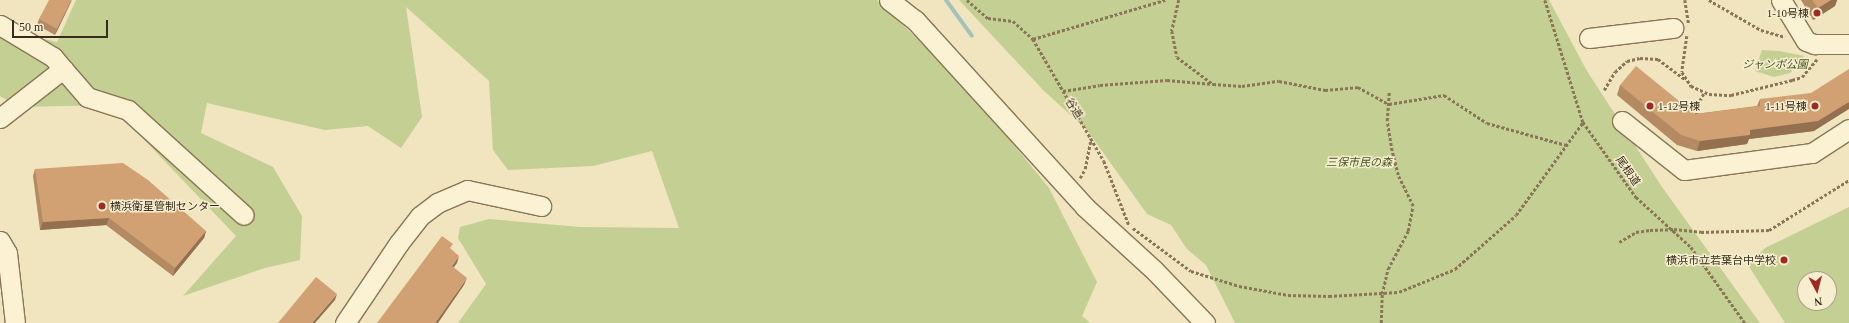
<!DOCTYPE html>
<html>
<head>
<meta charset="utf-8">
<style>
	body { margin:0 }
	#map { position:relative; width:1849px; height:323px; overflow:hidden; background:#f0e5bf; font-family:"Times New Roman","Noto Sans JP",serif }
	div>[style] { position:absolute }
	.green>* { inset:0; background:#c4cf93 }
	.stream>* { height:4px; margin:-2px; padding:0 2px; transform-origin:2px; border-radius:2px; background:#a3c2bb }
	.path>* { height:2.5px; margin-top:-1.25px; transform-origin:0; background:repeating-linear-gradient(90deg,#8a7556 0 3px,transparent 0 5px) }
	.roads { filter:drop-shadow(1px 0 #8a7556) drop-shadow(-1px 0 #8a7556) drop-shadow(0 1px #8a7556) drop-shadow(0 -1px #8a7556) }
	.minor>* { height:19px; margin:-9.5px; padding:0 9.5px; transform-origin:9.5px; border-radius:9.5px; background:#fbf1d3 }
	.wall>* { inset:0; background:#b48a63 }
	.shaded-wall>* { inset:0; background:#927050 }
	.building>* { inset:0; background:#d1a073 }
	.dots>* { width:11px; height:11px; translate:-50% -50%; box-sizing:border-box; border:2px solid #f7eecf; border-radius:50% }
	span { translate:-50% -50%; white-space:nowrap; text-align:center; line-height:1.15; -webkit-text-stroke:3px #f7eecf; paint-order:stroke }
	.poi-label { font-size:11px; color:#392c1c }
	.right { translate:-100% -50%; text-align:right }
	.left { translate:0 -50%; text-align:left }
	.park-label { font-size:11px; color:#465721; font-style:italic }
	.street-label { font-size:11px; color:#392c1c }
	.north { position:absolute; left:1797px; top:271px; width:40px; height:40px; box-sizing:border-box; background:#f7eecf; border:1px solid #aba087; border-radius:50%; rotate:173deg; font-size:11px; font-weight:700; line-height:16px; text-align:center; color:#392c1c }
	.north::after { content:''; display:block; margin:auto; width:14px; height:18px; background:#9d2a23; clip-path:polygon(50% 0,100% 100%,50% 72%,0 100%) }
	.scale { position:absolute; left:12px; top:20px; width:96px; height:18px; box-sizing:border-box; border:2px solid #392c1c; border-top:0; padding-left:5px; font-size:12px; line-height:14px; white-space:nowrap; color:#392c1c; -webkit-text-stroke:3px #f7eecf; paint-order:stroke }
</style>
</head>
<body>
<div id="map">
	<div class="green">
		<div style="clip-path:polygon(76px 0,877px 0,964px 84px,1049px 188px,1097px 282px,1082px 316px,1090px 323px,458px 323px,486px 284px,458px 238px,460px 227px,489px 219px,580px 227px,679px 228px,652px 151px,593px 166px,508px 170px,493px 150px,489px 81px,406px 7px,422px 117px,401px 148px,368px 126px,325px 130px,207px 103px,201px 133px,273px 167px,302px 216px,300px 260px,265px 268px,183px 296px,236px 236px,111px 105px,20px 107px,0 96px,0 29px,57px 42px)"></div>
		<div style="clip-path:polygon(959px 0,1549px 0,1587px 71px,1662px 187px,1760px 323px,1235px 323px,1206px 265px,1187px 249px,1171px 225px,1147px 214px,1087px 130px,1044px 91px)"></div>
		<div style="clip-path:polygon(1762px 50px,1779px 51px,1804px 56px,1790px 73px,1774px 77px,1755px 71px)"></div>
		<div style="clip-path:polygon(evenodd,1849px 207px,1849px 323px,1785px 323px,1748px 265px,1765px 248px,1849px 207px,1805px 279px,1829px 279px,1829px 303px,1805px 303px,1805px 279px)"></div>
	</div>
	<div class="stream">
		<div style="left:946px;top:0;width:44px;rotate:54.2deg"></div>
	</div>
	<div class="path">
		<div style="left:967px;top:0;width:28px;rotate:41deg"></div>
		<div style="left:988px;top:18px;width:25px;rotate:7deg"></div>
		<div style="left:1013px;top:21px;width:27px;rotate:42deg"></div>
		<div style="left:1033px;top:39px;width:141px;rotate:59.8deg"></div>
		<div style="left:1104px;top:161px;width:69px;rotate:68.7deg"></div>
		<div style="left:1179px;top:0;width:32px;rotate:103deg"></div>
		<div style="left:1172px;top:31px;width:26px;rotate:79deg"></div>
		<div style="left:1177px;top:57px;width:45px;rotate:36.9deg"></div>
		<div style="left:1213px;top:84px;width:29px;rotate:4deg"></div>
		<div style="left:1242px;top:86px;width:37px;rotate:-8deg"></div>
		<div style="left:1279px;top:81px;width:47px;rotate:11.1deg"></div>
		<div style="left:1325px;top:90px;width:33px;rotate:-5deg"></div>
		<div style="left:1358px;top:87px;width:35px;rotate:29deg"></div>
		<div style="left:1389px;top:104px;width:56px;rotate:-9.3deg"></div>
		<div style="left:1444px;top:95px;width:51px;rotate:33.1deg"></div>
		<div style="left:1487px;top:123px;width:82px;rotate:15.6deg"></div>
		<div style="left:1545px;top:0;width:128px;rotate:72.7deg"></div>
		<div style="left:1583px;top:122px;width:92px;rotate:54.8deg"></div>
		<div style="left:1636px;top:197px;width:74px;rotate:42.3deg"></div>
		<div style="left:1691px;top:247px;width:93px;rotate:54.6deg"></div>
		<div style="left:1685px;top:0;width:25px;rotate:81deg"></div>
		<div style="left:1709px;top:0;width:60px;rotate:30deg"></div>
		<div style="left:1761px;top:30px;width:25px;rotate:16deg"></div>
		<div style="left:1687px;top:36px;width:36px;rotate:98deg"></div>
		<div style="left:1682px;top:72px;width:17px;rotate:57deg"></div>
		<div style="left:1691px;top:86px;width:20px;rotate:24deg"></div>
		<div style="left:1709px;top:94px;width:22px;rotate:3deg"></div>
		<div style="left:1731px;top:95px;width:63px;rotate:-13.8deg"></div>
		<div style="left:1792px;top:80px;width:10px;rotate:-17deg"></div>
		<div style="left:1802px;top:77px;width:23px;rotate:-50deg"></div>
		<div style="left:1033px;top:39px;width:138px;rotate:-16.5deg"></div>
		<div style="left:1604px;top:90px;width:21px;rotate:-59deg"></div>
		<div style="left:1615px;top:72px;width:16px;rotate:-43deg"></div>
		<div style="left:1627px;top:61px;width:13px;rotate:-13deg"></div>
		<div style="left:1640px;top:58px;width:18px;rotate:3deg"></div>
		<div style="left:1658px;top:59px;width:34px;rotate:37deg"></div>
		<div style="left:1063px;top:91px;width:37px;rotate:-9deg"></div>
		<div style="left:1100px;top:85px;width:67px;rotate:-4.3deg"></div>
		<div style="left:1167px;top:80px;width:46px;rotate:5deg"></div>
		<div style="left:1696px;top:116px;width:11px;rotate:-85deg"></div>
		<div style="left:1697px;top:105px;width:14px;rotate:-60deg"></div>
		<div style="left:1080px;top:178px;width:10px;rotate:-61deg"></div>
		<div style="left:1085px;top:169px;width:31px;rotate:-79deg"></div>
		<div style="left:1133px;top:228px;width:72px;rotate:36.6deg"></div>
		<div style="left:1191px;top:271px;width:50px;rotate:17.4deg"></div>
		<div style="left:1239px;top:286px;width:50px;rotate:10.4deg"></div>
		<div style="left:1288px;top:295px;width:41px;rotate:1.4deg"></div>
		<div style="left:1329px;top:296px;width:70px;rotate:-3.3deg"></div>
		<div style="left:1399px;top:292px;width:61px;rotate:-22.3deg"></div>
		<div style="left:1455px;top:269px;width:81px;rotate:-41.5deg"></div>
		<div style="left:1516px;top:215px;width:115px;rotate:-54.2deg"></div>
		<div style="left:1619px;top:242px;width:20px;rotate:-30deg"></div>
		<div style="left:1636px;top:232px;width:14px;rotate:-8deg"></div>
		<div style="left:1650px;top:230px;width:24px;rotate:-2deg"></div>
		<div style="left:1674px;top:229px;width:27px;rotate:6deg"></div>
		<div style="left:1701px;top:232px;width:68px;rotate:-1.7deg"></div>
		<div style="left:1769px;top:230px;width:94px;rotate:-32deg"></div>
		<div style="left:1381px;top:323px;width:29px;rotate:-88deg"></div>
		<div style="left:1382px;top:294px;width:26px;rotate:-77deg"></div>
		<div style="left:1388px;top:269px;width:43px;rotate:-62.2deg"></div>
		<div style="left:1408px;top:231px;width:25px;rotate:-79deg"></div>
		<div style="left:1413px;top:206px;width:34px;rotate:-116deg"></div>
		<div style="left:1398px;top:175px;width:30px;rotate:-104deg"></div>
		<div style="left:1391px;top:146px;width:25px;rotate:-99deg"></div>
		<div style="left:1387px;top:121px;width:30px;rotate:-86deg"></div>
	</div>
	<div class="roads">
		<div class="minor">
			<div style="left:889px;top:0;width:33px;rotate:38deg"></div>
			<div style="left:915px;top:20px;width:253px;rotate:47.7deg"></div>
			<div style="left:1085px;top:207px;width:93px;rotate:42.4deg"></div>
			<div style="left:1154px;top:270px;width:74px;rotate:46.1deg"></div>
			<div style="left:1781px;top:0;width:48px;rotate:58.6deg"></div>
			<div style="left:1806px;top:41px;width:9px;rotate:21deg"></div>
			<div style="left:1814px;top:44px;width:35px"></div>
			<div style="left:0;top:25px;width:62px;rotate:31.1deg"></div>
			<div style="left:53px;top:57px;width:16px;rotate:50deg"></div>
			<div style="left:1589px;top:38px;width:85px;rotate:-6.8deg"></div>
			<div style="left:0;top:118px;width:80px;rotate:-37.9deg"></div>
			<div style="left:63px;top:69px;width:37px;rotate:49deg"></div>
			<div style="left:87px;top:97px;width:43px;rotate:17.6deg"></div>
			<div style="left:128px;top:110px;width:156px;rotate:42.2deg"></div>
			<div style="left:1622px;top:121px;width:79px;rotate:38.3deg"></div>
			<div style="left:1684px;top:170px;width:129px;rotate:-7.6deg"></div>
			<div style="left:1812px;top:153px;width:44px;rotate:-33deg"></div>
			<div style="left:0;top:241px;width:14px;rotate:60deg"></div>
			<div style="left:7px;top:253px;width:70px;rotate:83.5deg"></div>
			<div style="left:345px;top:323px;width:97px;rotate:-56deg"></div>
			<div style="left:399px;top:243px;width:34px;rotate:-52deg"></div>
			<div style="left:420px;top:216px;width:21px;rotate:-37deg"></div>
			<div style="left:437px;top:203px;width:33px;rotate:-23deg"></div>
			<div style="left:467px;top:190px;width:76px;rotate:12.2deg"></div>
		</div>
	</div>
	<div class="wall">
		<div style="clip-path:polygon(72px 0,55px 35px,37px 25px,39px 19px)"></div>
		<div style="clip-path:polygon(1801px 0,1837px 0,1835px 6px,1813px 20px)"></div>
		<div style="clip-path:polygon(1620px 85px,1695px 114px,1757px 106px,1760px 99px,1814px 131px,1749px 139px,1747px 144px,1697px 151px,1677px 145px,1617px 95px)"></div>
		<div style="clip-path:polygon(35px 169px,206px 231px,204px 238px,173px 276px,106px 225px,40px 230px,33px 176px)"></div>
	</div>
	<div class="shaded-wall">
		<div style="clip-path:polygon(72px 0,70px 4px,55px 35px,57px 29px)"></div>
		<div style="clip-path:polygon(1831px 0,1837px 0,1835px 6px,1813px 20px,1818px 8px)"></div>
		<div style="clip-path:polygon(1849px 102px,1849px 109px,1814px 131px,1749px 139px,1747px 144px,1697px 151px,1700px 141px,1750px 130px)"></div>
		<div style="clip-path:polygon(109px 218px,106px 225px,40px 230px,43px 222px)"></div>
		<div style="clip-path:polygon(206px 231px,204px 238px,173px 276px,175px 268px)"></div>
		<div style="clip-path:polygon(459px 256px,457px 263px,449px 274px,452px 266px)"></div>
		<div style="clip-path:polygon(467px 278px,464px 285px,438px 323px,435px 323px)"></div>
		<div style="clip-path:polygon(337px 294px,335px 300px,315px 323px,312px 323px)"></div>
	</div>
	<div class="building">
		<div style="clip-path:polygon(49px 0,71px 0,57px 29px,39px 19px)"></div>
		<div style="clip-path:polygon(1812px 0,1831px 0,1818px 8px)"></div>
		<div style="clip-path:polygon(1636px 66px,1695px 114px,1760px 106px,1760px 99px,1811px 93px,1849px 69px,1849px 102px,1818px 121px,1750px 130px,1750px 135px,1700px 141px,1681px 135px,1620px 85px)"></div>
		<div style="clip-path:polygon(123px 163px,148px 180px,206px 231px,175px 268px,109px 218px,43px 222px,35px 169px)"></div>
		<div style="clip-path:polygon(442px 236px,453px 244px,450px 248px,459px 256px,452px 266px,467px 278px,435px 323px,377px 323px)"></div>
		<div style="clip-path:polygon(316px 277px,337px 294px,312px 323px,278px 323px)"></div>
	</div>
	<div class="dots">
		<div style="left:1817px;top:13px;background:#9d2a23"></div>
		<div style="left:1650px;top:106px;background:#9d2a23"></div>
		<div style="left:1815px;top:106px;background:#9d2a23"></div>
		<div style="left:102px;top:206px;background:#9d2a23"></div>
		<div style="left:1784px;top:260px;background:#9d2a23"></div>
	</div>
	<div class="poi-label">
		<span class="right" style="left:1809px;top:13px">1-10号棟</span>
		<span class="left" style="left:1658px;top:106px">1-12号棟</span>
		<span class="right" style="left:1807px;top:106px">1-11号棟</span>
		<span class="left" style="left:110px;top:206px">横浜衛星管制センター</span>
		<span class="right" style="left:1776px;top:260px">横浜市立若葉台中学校</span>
	</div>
	<div class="park-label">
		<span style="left:1775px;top:64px">ジャンボ公園</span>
		<span style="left:1359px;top:162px">三保市民の森</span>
	</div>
	<div class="street-label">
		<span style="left:1074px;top:108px;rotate:58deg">谷道</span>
		<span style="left:1628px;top:171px;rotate:55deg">尾根道</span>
	</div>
	<div class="north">N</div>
	<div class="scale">50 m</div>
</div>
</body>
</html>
